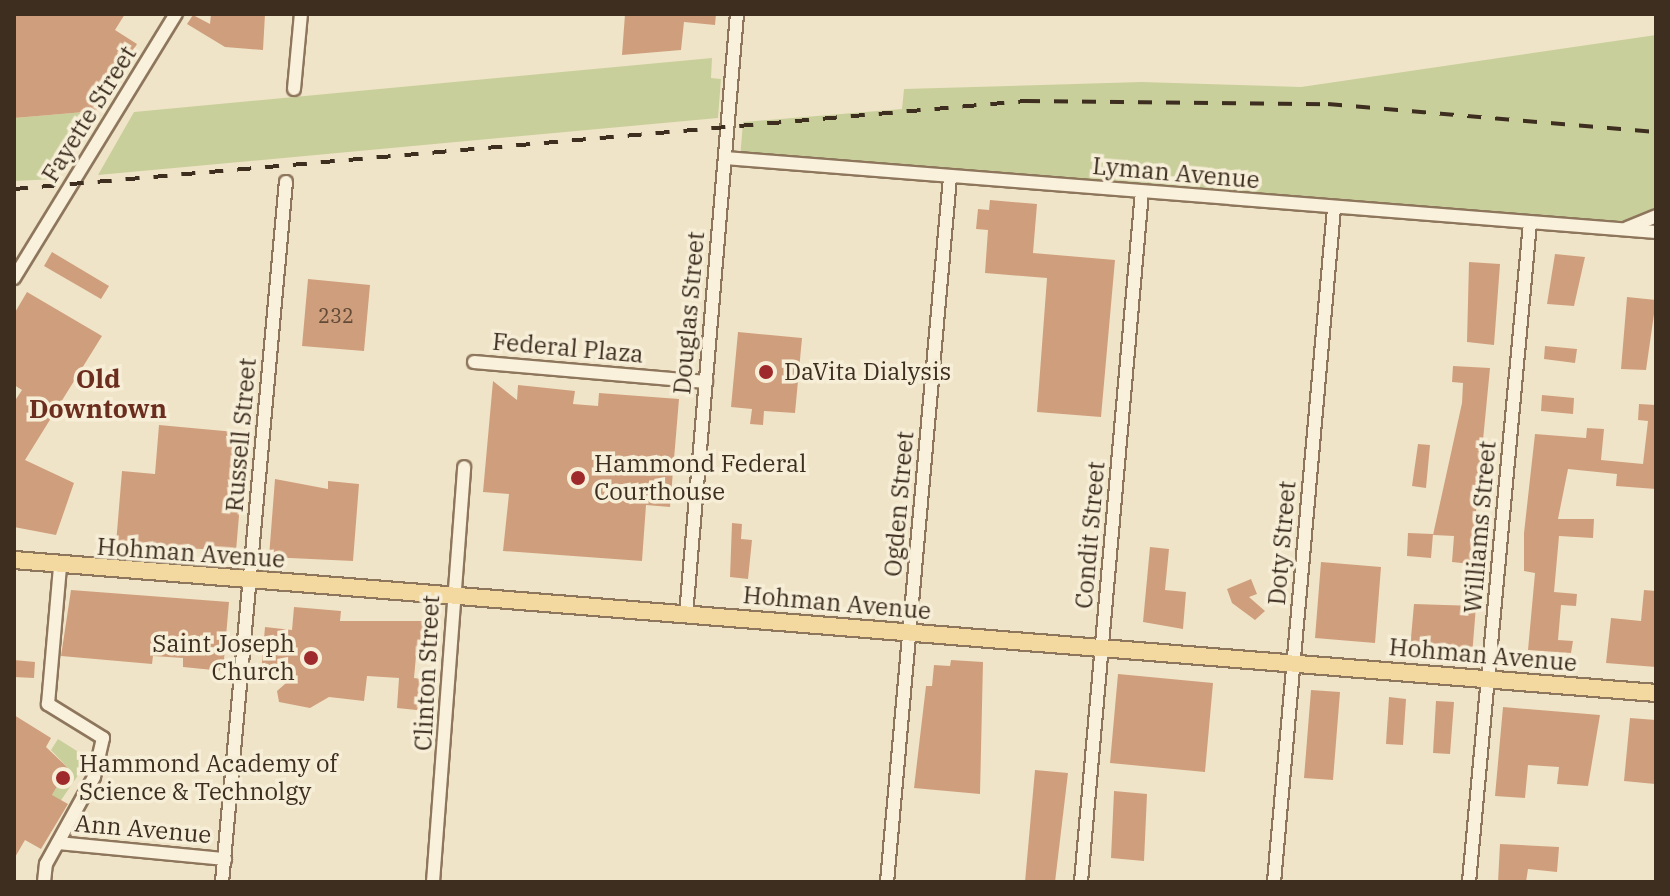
<!DOCTYPE html>
<html>
<head>
<meta charset="utf-8">
<style>
	body { margin:0 }
	#map { position:relative; width:1670px; height:896px; overflow:hidden; background:#f0e4c8; font-family:"IBM Plex Serif",serif }
	div>[style] { position:absolute }
	.green>* { inset:0; background:#c9cf9b }
	.building>* { inset:0; background:#cf9f7d }
	.roads { filter:drop-shadow(2px 0 #8d765c) drop-shadow(-2px 0 #8d765c) drop-shadow(0 2px #8d765c) drop-shadow(0 -2px #8d765c) }
	.minor>* { height:12px; margin:-6px; padding:0 6px; transform-origin:6px; border-radius:6px; background:#faf1dc }
	.major>* { height:16px; margin:-8px; padding:0 8px; transform-origin:8px; border-radius:8px; background:#f3d9a0 }
	.rail>* { height:4px; margin-top:-2px; transform-origin:0; background:repeating-linear-gradient(90deg,#3d2e20 0 14px,transparent 0 28px) }
	.dots>* { width:22px; height:22px; translate:-50% -50%; box-sizing:border-box; border:4px solid #f7eed8; border-radius:50% }
	span { translate:-50% -50%; white-space:nowrap; text-align:center; line-height:1.15; -webkit-text-stroke:7px #f7eed8; paint-order:stroke }
	.number-label { font-size:20px; color:#624a37 }
	.number-label span { -webkit-text-stroke-width:0 }
	.street-label { font-size:24px; color:#3d2e20 }
	.poi-label { font-size:24px; color:#3d2e20 }
	.left { translate:0 -50%; text-align:left }
	.right { translate:-100% -50%; text-align:right }
	.neighbourhood-label { font-size:26px; color:#6b2e1e; font-weight:700 }
	.frame { position:absolute; inset:0; border:16px solid #3d2e20; pointer-events:none }
</style>
</head>
<body>
<div id="map">
	<div class="green">
		<div style="clip-path:polygon(1656px 35px,1656px 216px,1625px 229px,740px 159px,743px 122px,902px 109px,904px 89px,1141px 82px,1301px 87px)"></div>
		<div style="clip-path:polygon(712px 58px,711px 78px,721px 79px,718px 118px,98px 175px,134px 112px)"></div>
		<div style="clip-path:polygon(96px 111px,56px 179px,14px 181px,14px 118px)"></div>
		<div style="clip-path:polygon(58px 739px,77px 751px,83px 768px,53px 812px,43px 810px,68px 768px,51px 750px)"></div>
	</div>
	<div class="building">
		<div style="clip-path:polygon(14px 14px,125px 14px,115px 30px,137px 44px,96px 111px,14px 118px)"></div>
		<div style="clip-path:polygon(211px 14px,265px 14px,263px 50px,225px 47px,187px 24px,193px 15px,210px 24px)"></div>
		<div style="clip-path:polygon(625px 14px,716px 14px,715px 25px,684px 22px,681px 50px,622px 55px)"></div>
		<div style="clip-path:polygon(990px 200px,1037px 204px,1033px 253px,1115px 260px,1101px 417px,1037px 412px,1047px 278px,985px 273px,988px 230px,976px 229px,978px 209px,989px 210px)"></div>
		<div style="clip-path:polygon(52px 252px,109px 286px,101px 299px,44px 266px)"></div>
		<div style="clip-path:polygon(1555px 254px,1585px 257px,1574px 306px,1547px 304px)"></div>
		<div style="clip-path:polygon(1469px 262px,1500px 264px,1494px 345px,1467px 342px)"></div>
		<div style="clip-path:polygon(308px 279px,370px 285px,364px 351px,302px 346px)"></div>
		<div style="clip-path:polygon(27px 292px,102px 336px,25px 460px,74px 483px,56px 535px,14px 527px,14px 402px,22px 390px,14px 385px,14px 314px)"></div>
		<div style="clip-path:polygon(1627px 297px,1656px 300px,1646px 370px,1621px 369px)"></div>
		<div style="clip-path:polygon(738px 332px,802px 338px,795px 413px,764px 411px,763px 425px,750px 424px,752px 409px,731px 407px)"></div>
		<div style="clip-path:polygon(1545px 346px,1577px 349px,1575px 363px,1544px 359px)"></div>
		<div style="clip-path:polygon(1453px 366px,1490px 368px,1471px 564px,1452px 562px,1454px 536px,1433px 535px,1462px 403px,1463px 383px,1452px 382px)"></div>
		<div style="clip-path:polygon(493px 381px,517px 400px,518px 385px,575px 391px,573px 404px,598px 406px,599px 393px,679px 399px,670px 507px,646px 505px,642px 561px,503px 551px,509px 494px,483px 492px)"></div>
		<div style="clip-path:polygon(1542px 395px,1574px 398px,1573px 414px,1541px 411px)"></div>
		<div style="clip-path:polygon(1639px 404px,1656px 405px,1656px 489px,1616px 486px,1617px 474px,1568px 469px,1558px 519px,1594px 519px,1593px 538px,1559px 536px,1554px 592px,1577px 594px,1576px 606px,1561px 605px,1558px 640px,1573px 641px,1571px 653px,1528px 650px,1535px 573px,1524px 571px,1524px 533px,1535px 434px,1586px 438px,1587px 428px,1604px 429px,1601px 460px,1643px 464px,1648px 421px,1638px 420px)"></div>
		<div style="clip-path:polygon(159px 425px,246px 433px,236px 551px,116px 544px,122px 471px,155px 474px)"></div>
		<div style="clip-path:polygon(1418px 444px,1430px 445px,1426px 488px,1412px 486px)"></div>
		<div style="clip-path:polygon(275px 479px,328px 489px,328px 481px,359px 484px,353px 561px,269px 557px)"></div>
		<div style="clip-path:polygon(732px 523px,742px 524px,741px 539px,752px 540px,748px 579px,730px 577px)"></div>
		<div style="clip-path:polygon(1408px 533px,1433px 534px,1431px 558px,1407px 556px)"></div>
		<div style="clip-path:polygon(1150px 547px,1169px 549px,1165px 590px,1186px 592px,1183px 629px,1143px 622px)"></div>
		<div style="clip-path:polygon(1321px 562px,1381px 567px,1375px 643px,1315px 638px)"></div>
		<div style="clip-path:polygon(1251px 579px,1257px 594px,1249px 597px,1265px 611px,1255px 620px,1232px 603px,1227px 589px)"></div>
		<div style="clip-path:polygon(71px 590px,229px 602px,223px 671px,183px 667px,183px 658px,153px 656px,152px 664px,61px 656px)"></div>
		<div style="clip-path:polygon(1644px 590px,1656px 591px,1656px 667px,1606px 663px,1611px 618px,1641px 621px)"></div>
		<div style="clip-path:polygon(1414px 604px,1476px 606px,1472px 656px,1410px 649px)"></div>
		<div style="clip-path:polygon(294px 607px,341px 611px,340px 621px,435px 621px,432px 658px,416px 656px,414px 678px,429px 680px,426px 711px,397px 708px,399px 678px,367px 676px,364px 701px,329px 697px,310px 708px,279px 702px,277px 691px,294px 676px,261px 673px,265px 627px,292px 630px)"></div>
		<div style="clip-path:polygon(14px 660px,35px 662px,34px 678px,14px 677px)"></div>
		<div style="clip-path:polygon(951px 660px,983px 662px,980px 794px,914px 788px,926px 686px,932px 686px,934px 665px,950px 666px)"></div>
		<div style="clip-path:polygon(1118px 674px,1213px 683px,1205px 772px,1110px 763px)"></div>
		<div style="clip-path:polygon(1311px 690px,1340px 692px,1333px 780px,1304px 778px)"></div>
		<div style="clip-path:polygon(1389px 697px,1406px 699px,1403px 745px,1386px 744px)"></div>
		<div style="clip-path:polygon(1436px 701px,1454px 702px,1450px 754px,1433px 753px)"></div>
		<div style="clip-path:polygon(1503px 707px,1600px 715px,1588px 786px,1557px 784px,1559px 767px,1528px 765px,1525px 798px,1495px 796px)"></div>
		<div style="clip-path:polygon(14px 715px,51px 738px,46px 747px,68px 768px,52px 795px,68px 804px,41px 849px,25px 840px,14px 859px)"></div>
		<div style="clip-path:polygon(1630px 718px,1656px 720px,1655px 784px,1624px 781px)"></div>
		<div style="clip-path:polygon(1035px 770px,1068px 773px,1055px 882px,1025px 882px)"></div>
		<div style="clip-path:polygon(1114px 791px,1147px 794px,1144px 861px,1111px 858px)"></div>
		<div style="clip-path:polygon(1500px 844px,1559px 847px,1557px 872px,1528px 869px,1526px 882px,1498px 882px)"></div>
	</div>
	<div class="roads">
		<div class="minor">
			<div style="left:294px;top:89px;width:75px;rotate:-84.7deg"></div>
			<div style="left:725px;top:158px;width:934px;rotate:4.54deg"></div>
			<div style="left:1627px;top:228px;width:31px;rotate:-22deg"></div>
			<div style="left:14px;top:278px;width:310px;rotate:-58.5deg"></div>
			<div style="left:474px;top:362px;width:233px;rotate:4.9deg"></div>
			<div style="left:686px;top:615px;width:603px;rotate:-85.15deg"></div>
			<div style="left:58px;top:843px;width:168px;rotate:5.5deg"></div>
			<div style="left:44px;top:882px;width:18px;rotate:-84deg"></div>
			<div style="left:46px;top:864px;width:99px;rotate:-61.1deg"></div>
			<div style="left:94px;top:777px;width:40px;rotate:-77deg"></div>
			<div style="left:103px;top:738px;width:65px;rotate:-148.3deg"></div>
			<div style="left:48px;top:704px;width:138px;rotate:-85deg"></div>
			<div style="left:222px;top:882px;width:703px;rotate:-84.78deg"></div>
			<div style="left:433px;top:882px;width:416px;rotate:-85.7deg"></div>
			<div style="left:887px;top:882px;width:708px;rotate:-84.89deg"></div>
			<div style="left:1081px;top:882px;width:693px;rotate:-84.95deg"></div>
			<div style="left:1274px;top:882px;width:677px;rotate:-84.91deg"></div>
			<div style="left:1469px;top:882px;width:662px;rotate:-84.71deg"></div>
		</div>
		<div class="major">
			<div style="left:14px;top:560px;width:1647px;rotate:4.63deg"></div>
		</div>
	</div>
	<div class="rail">
		<div style="left:14px;top:189px;width:1016px;rotate:-4.97deg"></div>
		<div style="left:1026px;top:101px;width:302px;rotate:0.6deg"></div>
		<div style="left:1328px;top:104px;width:329px;rotate:4.9deg"></div>
	</div>
	<div class="dots">
		<div style="left:766px;top:372px;background:#9e2a2b"></div>
		<div style="left:578px;top:478px;background:#9e2a2b"></div>
		<div style="left:311px;top:658px;background:#9e2a2b"></div>
		<div style="left:63px;top:778px;background:#9e2a2b"></div>
	</div>
	<div class="number-label">
		<span style="left:336px;top:315px">232</span>
	</div>
	<div class="street-label">
		<span style="left:89px;top:114px;rotate:-58deg">Fayette Street</span>
		<span style="left:1176px;top:173px;rotate:5deg">Lyman Avenue</span>
		<span style="left:689px;top:313px;rotate:-85deg">Douglas Street</span>
		<span style="left:568px;top:348px;rotate:5deg">Federal Plaza</span>
		<span style="left:241px;top:435px;rotate:-85deg">Russell Street</span>
		<span style="left:899px;top:504px;rotate:-85deg">Ogden Street</span>
		<span style="left:1480px;top:527px;rotate:-85deg">Williams Street</span>
		<span style="left:1090px;top:535px;rotate:-85deg">Condit Street</span>
		<span style="left:1282px;top:543px;rotate:-85deg">Doty Street</span>
		<span style="left:191px;top:553px;rotate:4deg">Hohman Avenue</span>
		<span style="left:837px;top:603px;rotate:5deg">Hohman Avenue</span>
		<span style="left:1483px;top:655px;rotate:5deg">Hohman Avenue</span>
		<span style="left:427px;top:673px;rotate:-87deg">Clinton Street</span>
		<span style="left:143px;top:829px;rotate:5deg">Ann Avenue</span>
	</div>
	<div class="poi-label">
		<span class="left" style="left:784px;top:372px">DaVita Dialysis</span>
		<span class="left" style="left:594px;top:478px">Hammond Federal<br>Courthouse</span>
		<span class="right" style="left:295px;top:658px">Saint Joseph<br>Church</span>
		<span class="left" style="left:79px;top:778px">Hammond Academy of<br>Science &amp; Technolgy</span>
	</div>
	<div class="neighbourhood-label">
		<span style="left:98px;top:394px">Old<br>Downtown</span>
	</div>
	<div class="frame"></div>
</div>
</body>
</html>
